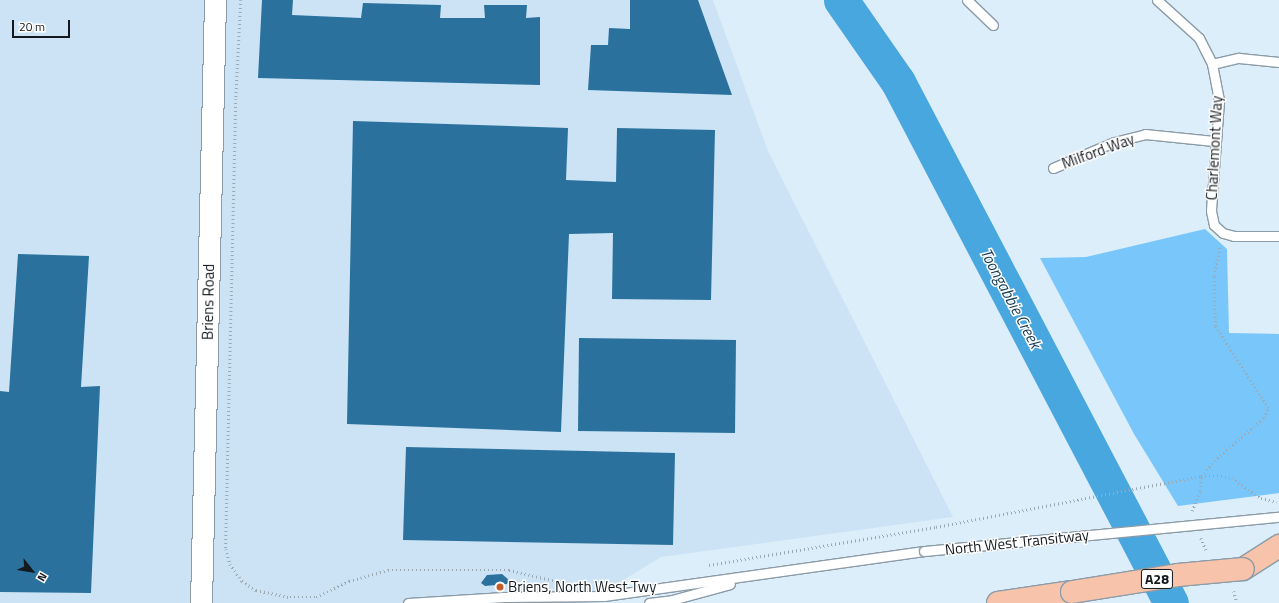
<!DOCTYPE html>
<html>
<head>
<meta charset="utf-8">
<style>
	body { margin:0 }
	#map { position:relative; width:1279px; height:603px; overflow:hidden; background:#dceefa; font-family:"Titillium Web",sans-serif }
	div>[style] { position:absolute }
	.built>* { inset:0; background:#cbe3f5 }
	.green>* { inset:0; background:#79c7fa }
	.river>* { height:35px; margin:-17.5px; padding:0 17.5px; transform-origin:17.5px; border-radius:17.5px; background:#49a7e0 }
	.building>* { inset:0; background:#2a729d }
	.path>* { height:2.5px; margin-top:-1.25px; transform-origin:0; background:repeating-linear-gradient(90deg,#9ba9b3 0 1px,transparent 0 4px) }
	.roads { filter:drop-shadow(1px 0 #8b9ba7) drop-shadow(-1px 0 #8b9ba7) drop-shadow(0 1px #8b9ba7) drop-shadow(0 -1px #8b9ba7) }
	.service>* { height:9px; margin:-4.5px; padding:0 4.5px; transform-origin:4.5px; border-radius:4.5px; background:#fff }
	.tertiary>* { height:21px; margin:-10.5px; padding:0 10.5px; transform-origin:10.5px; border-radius:10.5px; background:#fff }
	.trunk>* { height:22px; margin:-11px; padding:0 11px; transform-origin:11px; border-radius:11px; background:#f8c3ab }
	.bridges { filter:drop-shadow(1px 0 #8b9ba7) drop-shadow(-1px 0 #8b9ba7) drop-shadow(0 1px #8b9ba7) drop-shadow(0 -1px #8b9ba7) }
	.service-bridge>* { height:9px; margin:-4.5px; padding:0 4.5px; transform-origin:4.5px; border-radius:4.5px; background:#fff }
	.trunk-bridge>* { height:22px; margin:-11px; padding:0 11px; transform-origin:11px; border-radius:11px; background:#f8c3ab }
	.dots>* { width:11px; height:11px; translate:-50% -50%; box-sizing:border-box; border:2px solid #fff; border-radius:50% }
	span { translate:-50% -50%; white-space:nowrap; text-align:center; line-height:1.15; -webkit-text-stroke:3px #fff; paint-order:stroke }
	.shield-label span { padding:1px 3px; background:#fff; border:1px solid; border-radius:3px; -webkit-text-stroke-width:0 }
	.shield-label { font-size:14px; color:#13191e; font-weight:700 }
	.street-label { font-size:15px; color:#13191e }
	.poi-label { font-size:15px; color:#13191e }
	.left { translate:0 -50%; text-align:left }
	.water-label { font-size:16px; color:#103850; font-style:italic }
	.north { position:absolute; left:12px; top:551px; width:40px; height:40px; -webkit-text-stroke:3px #fff; paint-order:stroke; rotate:120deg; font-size:11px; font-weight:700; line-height:16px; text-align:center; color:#13191e }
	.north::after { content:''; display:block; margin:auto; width:14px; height:18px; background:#13191e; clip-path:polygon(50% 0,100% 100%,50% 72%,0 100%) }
	.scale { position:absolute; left:12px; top:20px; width:58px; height:18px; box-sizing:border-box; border:2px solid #13191e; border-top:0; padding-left:5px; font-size:12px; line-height:14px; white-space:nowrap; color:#13191e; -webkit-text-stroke:3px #fff; paint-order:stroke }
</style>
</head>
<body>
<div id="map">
	<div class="built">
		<div style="clip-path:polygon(0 0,713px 0,768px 151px,953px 517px,661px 557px,586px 603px,0 603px)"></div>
	</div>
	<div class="green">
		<div style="clip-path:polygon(1205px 229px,1227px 249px,1229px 333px,1279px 334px,1279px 493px,1178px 506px,1134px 434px,1040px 258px,1086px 257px)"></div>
	</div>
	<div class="river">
		<div style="left:841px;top:0;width:100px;rotate:55.2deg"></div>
		<div style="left:898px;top:82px;width:588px;rotate:62.35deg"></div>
	</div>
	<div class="building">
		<div style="clip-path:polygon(262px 0,293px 0,292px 15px,361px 18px,363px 3px,441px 5px,440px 18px,485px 18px,484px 5px,527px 5px,526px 18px,540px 17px,540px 85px,258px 78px)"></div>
		<div style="clip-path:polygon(630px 0,698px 0,732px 95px,588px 90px,591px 45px,608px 45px,609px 28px,630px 29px)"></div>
		<div style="clip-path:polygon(353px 121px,568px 128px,566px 180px,616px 182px,617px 128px,715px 130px,711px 300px,612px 299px,613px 233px,569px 234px,561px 432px,347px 424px)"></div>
		<div style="clip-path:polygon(18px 254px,89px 256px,81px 387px,100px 386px,91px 593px,0 592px,0 391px,9px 392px)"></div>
		<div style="clip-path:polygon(579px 338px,736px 340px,735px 433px,578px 431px)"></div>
		<div style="clip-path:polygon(406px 447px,675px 453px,673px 545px,403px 540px)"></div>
		<div style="clip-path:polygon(502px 574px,509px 580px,507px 584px,485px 586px,481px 583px,487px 575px)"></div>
	</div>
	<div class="path">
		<div style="left:241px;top:0;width:99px;rotate:92.9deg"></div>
		<div style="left:236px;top:99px;width:450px;rotate:91.3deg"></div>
		<div style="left:226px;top:549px;width:16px;rotate:75deg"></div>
		<div style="left:230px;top:564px;width:21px;rotate:55deg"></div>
		<div style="left:242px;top:581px;width:17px;rotate:33deg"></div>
		<div style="left:256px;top:590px;width:35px;rotate:12deg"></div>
		<div style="left:290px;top:597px;width:26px"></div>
		<div style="left:316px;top:597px;width:37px;rotate:-26deg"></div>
		<div style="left:349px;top:581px;width:41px;rotate:-15.8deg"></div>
		<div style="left:388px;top:570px;width:121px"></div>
		<div style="left:509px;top:570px;width:48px;rotate:13.2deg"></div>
		<div style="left:1192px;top:511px;width:22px;rotate:-68deg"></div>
		<div style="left:1200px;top:491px;width:15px;rotate:-86deg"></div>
		<div style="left:1201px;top:476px;width:24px;rotate:-48deg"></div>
		<div style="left:1217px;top:458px;width:62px;rotate:-40.4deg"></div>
		<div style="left:1264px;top:418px;width:11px;rotate:-68deg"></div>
		<div style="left:1268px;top:408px;width:98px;rotate:-122.9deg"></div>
		<div style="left:1215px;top:326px;width:50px;rotate:-91.1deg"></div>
		<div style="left:1214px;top:276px;width:31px;rotate:-79deg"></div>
		<div style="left:1201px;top:538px;width:15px;rotate:67deg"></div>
		<div style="left:709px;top:565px;width:230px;rotate:-9.5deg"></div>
		<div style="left:936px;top:527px;width:270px;rotate:-10.9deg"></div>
		<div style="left:1201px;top:476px;width:16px;rotate:-4deg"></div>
		<div style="left:1217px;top:475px;width:15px;rotate:11deg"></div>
		<div style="left:1232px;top:478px;width:35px;rotate:35deg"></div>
		<div style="left:1261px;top:498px;width:16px;rotate:14deg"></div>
		<div style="left:1234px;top:591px;width:12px;rotate:76deg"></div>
	</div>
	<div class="roads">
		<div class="service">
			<div style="left:967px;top:0;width:36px;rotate:44deg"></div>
			<div style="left:1157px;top:0;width:57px;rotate:42.1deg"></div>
			<div style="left:1199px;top:38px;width:29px;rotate:63deg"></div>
			<div style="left:1212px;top:64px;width:38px;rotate:79deg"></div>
			<div style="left:1219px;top:101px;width:110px;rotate:94.2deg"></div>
			<div style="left:1211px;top:211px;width:14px;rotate:78deg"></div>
			<div style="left:1214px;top:225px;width:12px;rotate:42deg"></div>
			<div style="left:1223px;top:233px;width:11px;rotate:15deg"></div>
			<div style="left:1234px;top:236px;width:45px"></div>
			<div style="left:1212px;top:64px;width:28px;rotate:-13deg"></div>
			<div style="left:1239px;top:58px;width:40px;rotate:5.7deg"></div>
			<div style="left:1053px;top:168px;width:66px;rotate:-23.1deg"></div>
			<div style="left:1114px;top:142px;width:32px;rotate:-14deg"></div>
			<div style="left:1145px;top:134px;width:69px;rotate:5.8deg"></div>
			<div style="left:408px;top:603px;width:96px;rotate:-3.6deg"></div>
			<div style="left:504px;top:597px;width:100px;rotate:-0.6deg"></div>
			<div style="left:604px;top:596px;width:323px;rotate:-8deg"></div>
			<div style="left:649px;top:603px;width:23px;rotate:-7deg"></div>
			<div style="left:672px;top:600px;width:60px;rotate:-15.4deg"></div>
		</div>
		<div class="tertiary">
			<div style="left:201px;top:603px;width:603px;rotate:-88.67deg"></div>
		</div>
		<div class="trunk">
			<div style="left:1243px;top:569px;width:43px;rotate:-32.6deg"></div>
			<div style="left:998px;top:603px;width:75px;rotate:-8.5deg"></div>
		</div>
	</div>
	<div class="bridges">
		<div class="service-bridge">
			<div style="left:924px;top:551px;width:357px;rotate:-5.5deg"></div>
		</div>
		<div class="trunk-bridge">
			<div style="left:1072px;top:592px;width:107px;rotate:-9.1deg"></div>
			<div style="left:1178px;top:575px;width:65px;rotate:-5.3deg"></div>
		</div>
	</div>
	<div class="dots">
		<div style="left:500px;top:587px;background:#c15d28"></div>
	</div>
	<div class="shield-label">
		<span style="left:1157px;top:579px">A28</span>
	</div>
	<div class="street-label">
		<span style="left:1214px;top:148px;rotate:-87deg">Charlemont Way</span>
		<span style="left:1098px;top:151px;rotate:-20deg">Milford Way</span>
		<span style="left:208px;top:302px;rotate:-89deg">Briens Road</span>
		<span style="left:1017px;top:542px;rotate:-6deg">North West Transitway</span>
	</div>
	<div class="poi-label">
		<span class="left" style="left:508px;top:587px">Briens, North West Twy</span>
	</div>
	<div class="water-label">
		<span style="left:1011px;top:298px;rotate:62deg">Toongabbie Creek</span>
	</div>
	<div class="north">N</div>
	<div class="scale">20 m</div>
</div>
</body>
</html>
